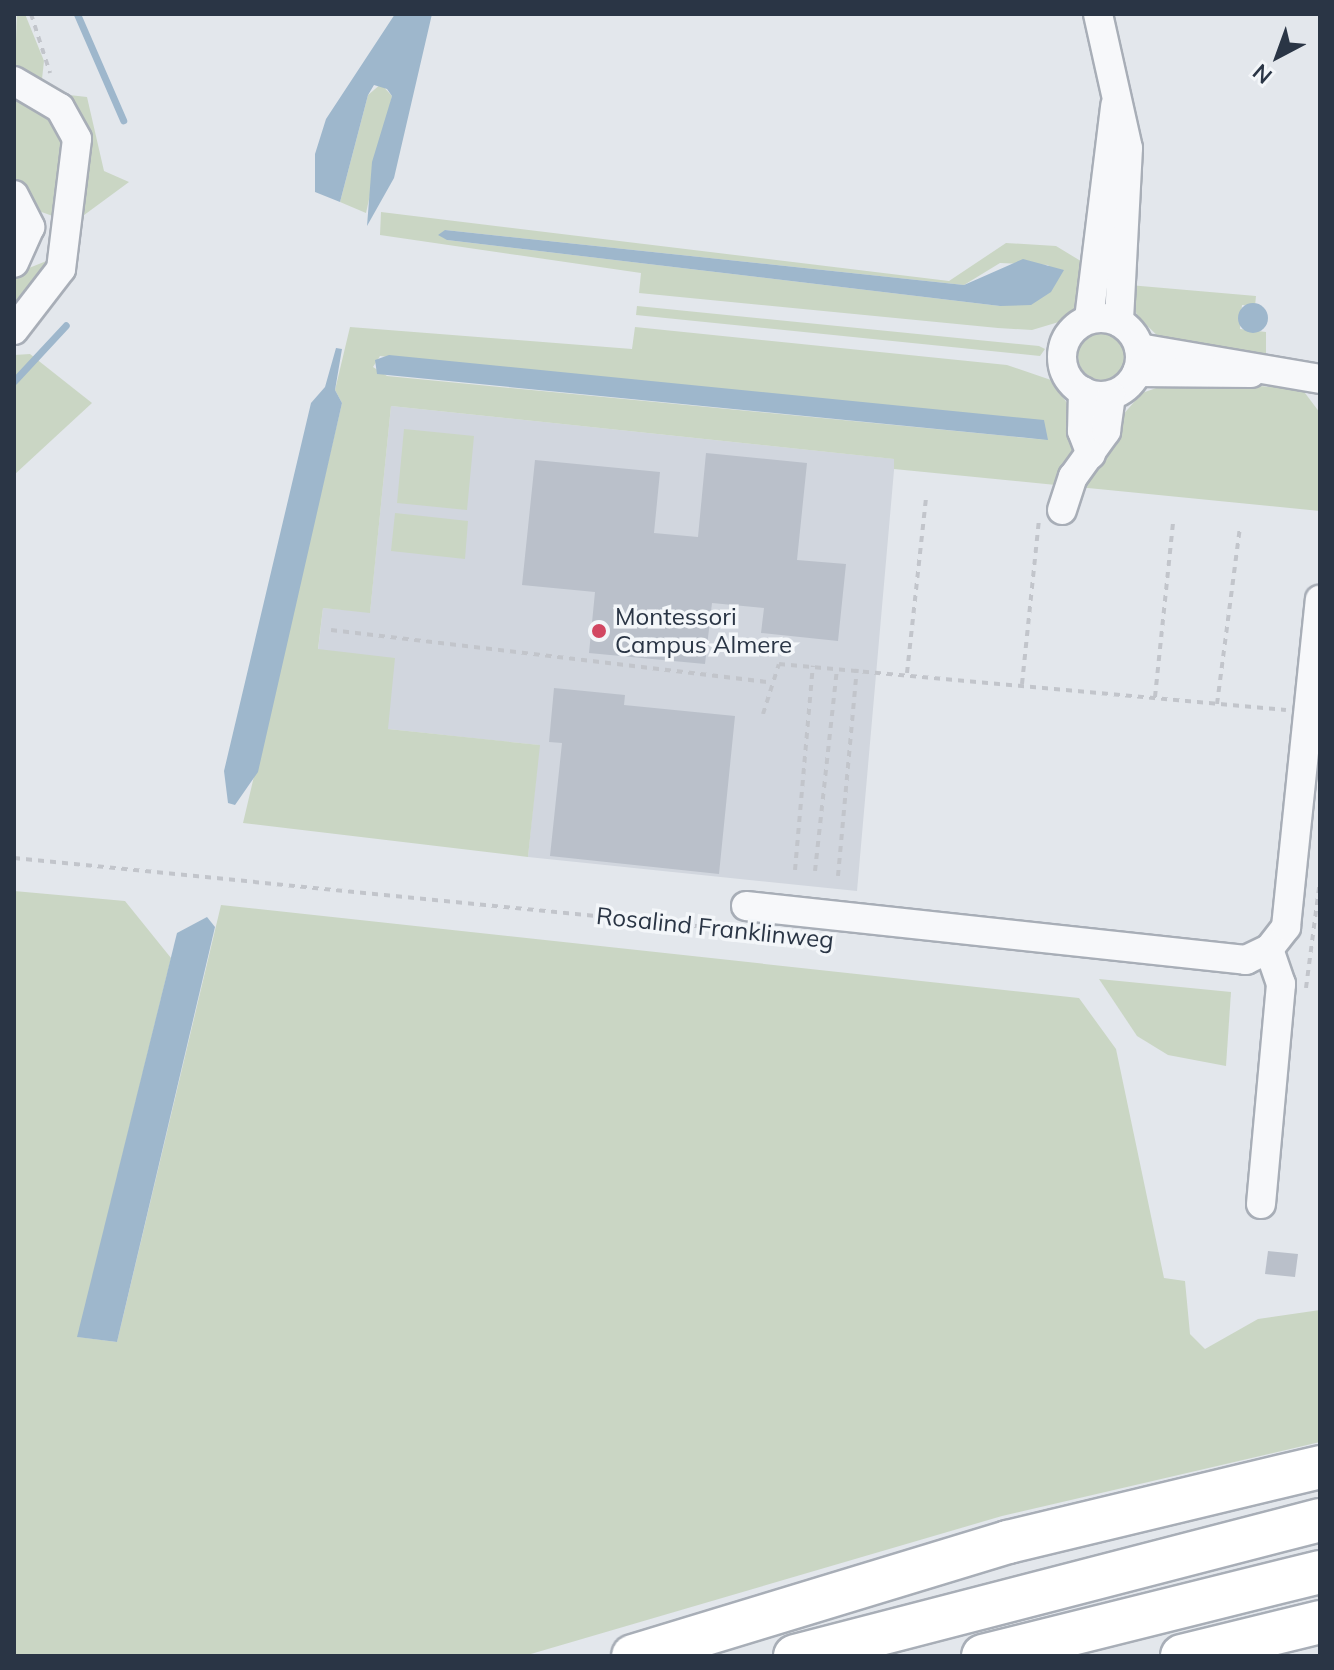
<!DOCTYPE html>
<html>
<head>
<meta charset="utf-8">
<style>
	body { margin:0 }
	#map { position:relative; width:1334px; height:1670px; overflow:hidden; background:#e3e7ec; font-family:Mulish,sans-serif }
	div>[style] { position:absolute }
	.built>* { inset:0; background:#d1d6de }
	.green>* { inset:0; background:#cad6c4 }
	.round { border-radius:50% }
	.water>* { inset:0; background:#9eb7cc }
	.stream>* { height:7px; margin:-3.5px; padding:0 3.5px; transform-origin:3.5px; border-radius:3.5px; background:#9eb7cc }
	.building>* { inset:0; background:#bac0ca }
	.path>* { height:4px; margin-top:-2px; transform-origin:0; background:repeating-linear-gradient(90deg,#c2c5cb 0 6px,transparent 0 12px) }
	.roads { filter:drop-shadow(2px 0 #a8aeb7) drop-shadow(-2px 0 #a8aeb7) drop-shadow(0 2px #a8aeb7) drop-shadow(0 -2px #a8aeb7) }
	.minor>* { height:28px; margin:-14px; padding:0 14px; transform-origin:14px; border-radius:14px; background:#f7f8fa }
	.minor>.ring { margin:-14px; padding:0; box-sizing:content-box; background:none; border:28px solid #f7f8fa; border-radius:50% }
	.highway>* { height:42px; margin:-21px; padding:0 21px; transform-origin:21px; border-radius:21px; background:#fff }
	.dots>* { width:22px; height:22px; translate:-50% -50%; box-sizing:border-box; border:4px solid #f3f6f9; border-radius:50% }
	span { translate:-50% -50%; white-space:nowrap; text-align:center; line-height:1.15; -webkit-text-stroke:7px #f3f6f9; paint-order:stroke }
	.poi-label { font-size:24px; color:#2a3545 }
	.left { translate:0 -50%; text-align:left }
	.street-label { font-size:24px; color:#2a3545 }
	.frame { position:absolute; inset:0; border:16px solid #2a3545; pointer-events:none }
	.north { position:absolute; left:1238px; top:16px; width:80px; height:80px; -webkit-text-stroke:6px #f3f6f9; paint-order:stroke; rotate:221deg; font-size:22px; font-weight:700; line-height:32px; text-align:center; color:#2a3545 }
	.north::after { content:''; display:block; margin:auto; width:28px; height:36px; background:#2a3545; clip-path:polygon(50% 0,100% 100%,50% 72%,0 100%) }
</style>
</head>
<body>
<div id="map">
	<div class="built">
		<div style="clip-path:polygon(391px 406px,895px 459px,857px 891px,528px 857px,539px 745px,388px 729px,318px 650px,323px 608px,370px 612px)"></div>
	</div>
	<div class="green">
		<div style="clip-path:polygon(17px 14px,25px 14px,44px 61px,41px 88px,15px 65px)"></div>
		<div style="clip-path:polygon(381px 84px,392px 96px,366px 213px,340px 202px,368px 95px)"></div>
		<div style="clip-path:polygon(60px 94px,87px 97px,104px 171px,129px 182px,76px 221px)"></div>
		<div style="clip-path:polygon(14px 95px,43px 106px,64px 129px,61px 219px,36px 210px,14px 184px)"></div>
		<div style="clip-path:polygon(evenodd,381px 212px,949px 281px,1006px 243px,1056px 246px,1084px 263px,1079px 307px,1062px 321px,1032px 330px,998px 328px,639px 293px,641px 273px,380px 235px,381px 212px,445px 230px,964px 285px,1000px 263px,1049px 265px,1000px 306px,447px 240px,445px 230px)"></div>
		<div style="clip-path:polygon(54px 258px,14px 319px,14px 274px)"></div>
		<div style="clip-path:polygon(1129px 285px,1256px 296px,1255px 306px,1242px 305px,1240px 329px,1266px 332px,1266px 362px,1162px 340px,1137px 316px)"></div>
		<div style="clip-path:polygon(637px 306px,1039px 346px,1045px 349px,1040px 356px,636px 315px)"></div>
		<div style="clip-path:polygon(evenodd,350px 327px,632px 349px,635px 327px,1007px 365px,1051px 380px,1069px 406px,1074px 446px,1056px 485px,894px 469px,894px 459px,391px 406px,370px 613px,323px 608px,318px 649px,395px 658px,388px 729px,540px 745px,528px 857px,243px 823px,342px 403px,335px 390px,350px 327px,380px 356px,1048px 440px,387px 376px,373px 367px,380px 356px)"></div>
		<div class="round" style="left:1078px;top:332px;width:48px;height:48px"></div>
		<div style="clip-path:polygon(30px 354px,92px 403px,14px 475px,14px 355px)"></div>
		<div style="clip-path:polygon(1259px 386px,1302px 389px,1320px 413px,1320px 511px,1078px 487px,1107px 456px,1121px 417px,1142px 393px,1162px 386px)"></div>
		<div style="clip-path:polygon(404px 429px,474px 436px,467px 510px,397px 503px)"></div>
		<div style="clip-path:polygon(395px 513px,468px 521px,465px 559px,391px 551px)"></div>
		<div style="clip-path:polygon(14px 891px,125px 901px,171px 958px,78px 1337px,117px 1342px,221px 905px,1079px 998px,1116px 1049px,1164px 1278px,1185px 1281px,1190px 1334px,1205px 1349px,1258px 1319px,1320px 1310px,1320px 1442px,1002px 1516px,524px 1656px,14px 1656px)"></div>
		<div style="clip-path:polygon(1099px 979px,1231px 992px,1226px 1066px,1168px 1055px,1137px 1036px)"></div>
	</div>
	<div class="water">
		<div style="clip-path:polygon(395px 14px,432px 14px,394px 178px,367px 226px,372px 162px,392px 96px,387px 89px,374px 85px,368px 95px,340px 202px,315px 192px,315px 154px,326px 119px)"></div>
		<div style="clip-path:polygon(445px 230px,964px 285px,1023px 259px,1064px 270px,1051px 292px,1031px 305px,1000px 306px,447px 240px,438px 235px)"></div>
		<div class="round" style="left:1238px;top:303px;width:30px;height:30px"></div>
		<div style="clip-path:polygon(336px 348px,342px 349px,335px 390px,342px 403px,258px 772px,235px 805px,228px 803px,224px 771px,311px 403px,325px 387px)"></div>
		<div style="clip-path:polygon(389px 355px,1044px 420px,1048px 440px,377px 374px,375px 360px)"></div>
		<div style="clip-path:polygon(207px 917px,215px 927px,117px 1342px,77px 1337px,177px 933px)"></div>
	</div>
	<div class="stream">
		<div style="left:77px;top:14px;width:116px;rotate:66.5deg"></div>
		<div style="left:14px;top:381px;width:76px;rotate:-47.1deg"></div>
	</div>
	<div class="building">
		<div style="clip-path:polygon(706px 453px,807px 463px,797px 560px,846px 564px,838px 641px,761px 633px,764px 608px,712px 603px,705px 664px,589px 653px,595px 592px,522px 585px,535px 460px,660px 472px,654px 533px,698px 537px)"></div>
		<div style="clip-path:polygon(554px 688px,625px 695px,624px 705px,735px 716px,719px 874px,550px 856px,562px 743px,549px 742px)"></div>
		<div style="clip-path:polygon(1268px 1251px,1298px 1254px,1295px 1277px,1265px 1274px)"></div>
	</div>
	<div class="path">
		<div style="left:31px;top:14px;width:62px;rotate:72.1deg"></div>
		<div style="left:331px;top:630px;width:440px;rotate:6.8deg"></div>
		<div style="left:907px;top:673px;width:177px;rotate:-83.8deg"></div>
		<div style="left:1022px;top:684px;width:166px;rotate:-84.1deg"></div>
		<div style="left:1155px;top:697px;width:175px;rotate:-84.1deg"></div>
		<div style="left:1217px;top:704px;width:177px;rotate:-82.6deg"></div>
		<div style="left:763px;top:714px;width:52px;rotate:-72.3deg"></div>
		<div style="left:779px;top:664px;width:509px;rotate:5.18deg"></div>
		<div style="left:14px;top:858px;width:726px;rotate:5.69deg"></div>
		<div style="left:795px;top:870px;width:205px;rotate:-85deg"></div>
		<div style="left:815px;top:871px;width:204px;rotate:-83.8deg"></div>
		<div style="left:838px;top:876px;width:208px;rotate:-84.8deg"></div>
		<div style="left:1306px;top:988px;width:109px;rotate:-82.6deg"></div>
	</div>
	<div class="roads">
		<div class="minor">
			<div style="left:1098px;top:14px;width:137px;rotate:77.4deg"></div>
			<div style="left:1128px;top:148px;width:174px;rotate:93deg"></div>
			<div style="left:14px;top:81px;width:53px;rotate:30.4deg"></div>
			<div style="left:60px;top:108px;width:35px;rotate:61deg"></div>
			<div style="left:77px;top:139px;width:131px;rotate:97deg"></div>
			<div style="left:61px;top:269px;width:77px;rotate:127.6deg"></div>
			<div style="left:14px;top:195px;width:36px;rotate:63deg"></div>
			<div style="left:30px;top:227px;width:39px;rotate:114deg"></div>
			<div class="ring" style="left:1062px;top:318px;width:50px;height:50px"></div>
			<div style="left:1089px;top:319px;width:215px;rotate:-83deg"></div>
			<div style="left:1139px;top:348px;width:184px;rotate:9.7deg"></div>
			<div style="left:1137px;top:372px;width:114px;rotate:0.5deg"></div>
			<div style="left:1083px;top:391px;width:40px;rotate:91.4deg"></div>
			<div style="left:1082px;top:431px;width:25px;rotate:69deg"></div>
			<div style="left:1062px;top:510px;width:35px;rotate:-72deg"></div>
			<div style="left:1073px;top:477px;width:57px;rotate:-54.3deg"></div>
			<div style="left:1106px;top:431px;width:36px;rotate:-82deg"></div>
			<div style="left:746px;top:906px;width:503px;rotate:6.16deg"></div>
			<div style="left:1246px;top:960px;width:25px;rotate:-26deg"></div>
			<div style="left:1269px;top:949px;width:28px;rotate:-52deg"></div>
			<div style="left:1286px;top:927px;width:329px;rotate:-84.1deg"></div>
			<div style="left:1261px;top:1204px;width:221px;rotate:-84.8deg"></div>
			<div style="left:1281px;top:984px;width:37px;rotate:-109deg"></div>
		</div>
		<div class="highway">
			<div style="left:633px;top:1656px;width:392px;rotate:-16.9deg"></div>
			<div style="left:1008px;top:1542px;width:321px;rotate:-13.5deg"></div>
			<div style="left:795px;top:1656px;width:542px;rotate:-14.52deg"></div>
			<div style="left:983px;top:1656px;width:347px;rotate:-14deg"></div>
			<div style="left:1182px;top:1656px;width:142px;rotate:-13.8deg"></div>
		</div>
	</div>
	<div class="dots">
		<div style="left:599px;top:631px;background:#d24762"></div>
	</div>
	<div class="poi-label">
		<span class="left" style="left:615px;top:631px">Montessori<br>Campus Almere</span>
	</div>
	<div class="street-label">
		<span style="left:715px;top:928px;rotate:6deg">Rosalind Franklinweg</span>
	</div>
	<div class="frame"></div>
	<div class="north">N</div>
</div>
</body>
</html>
